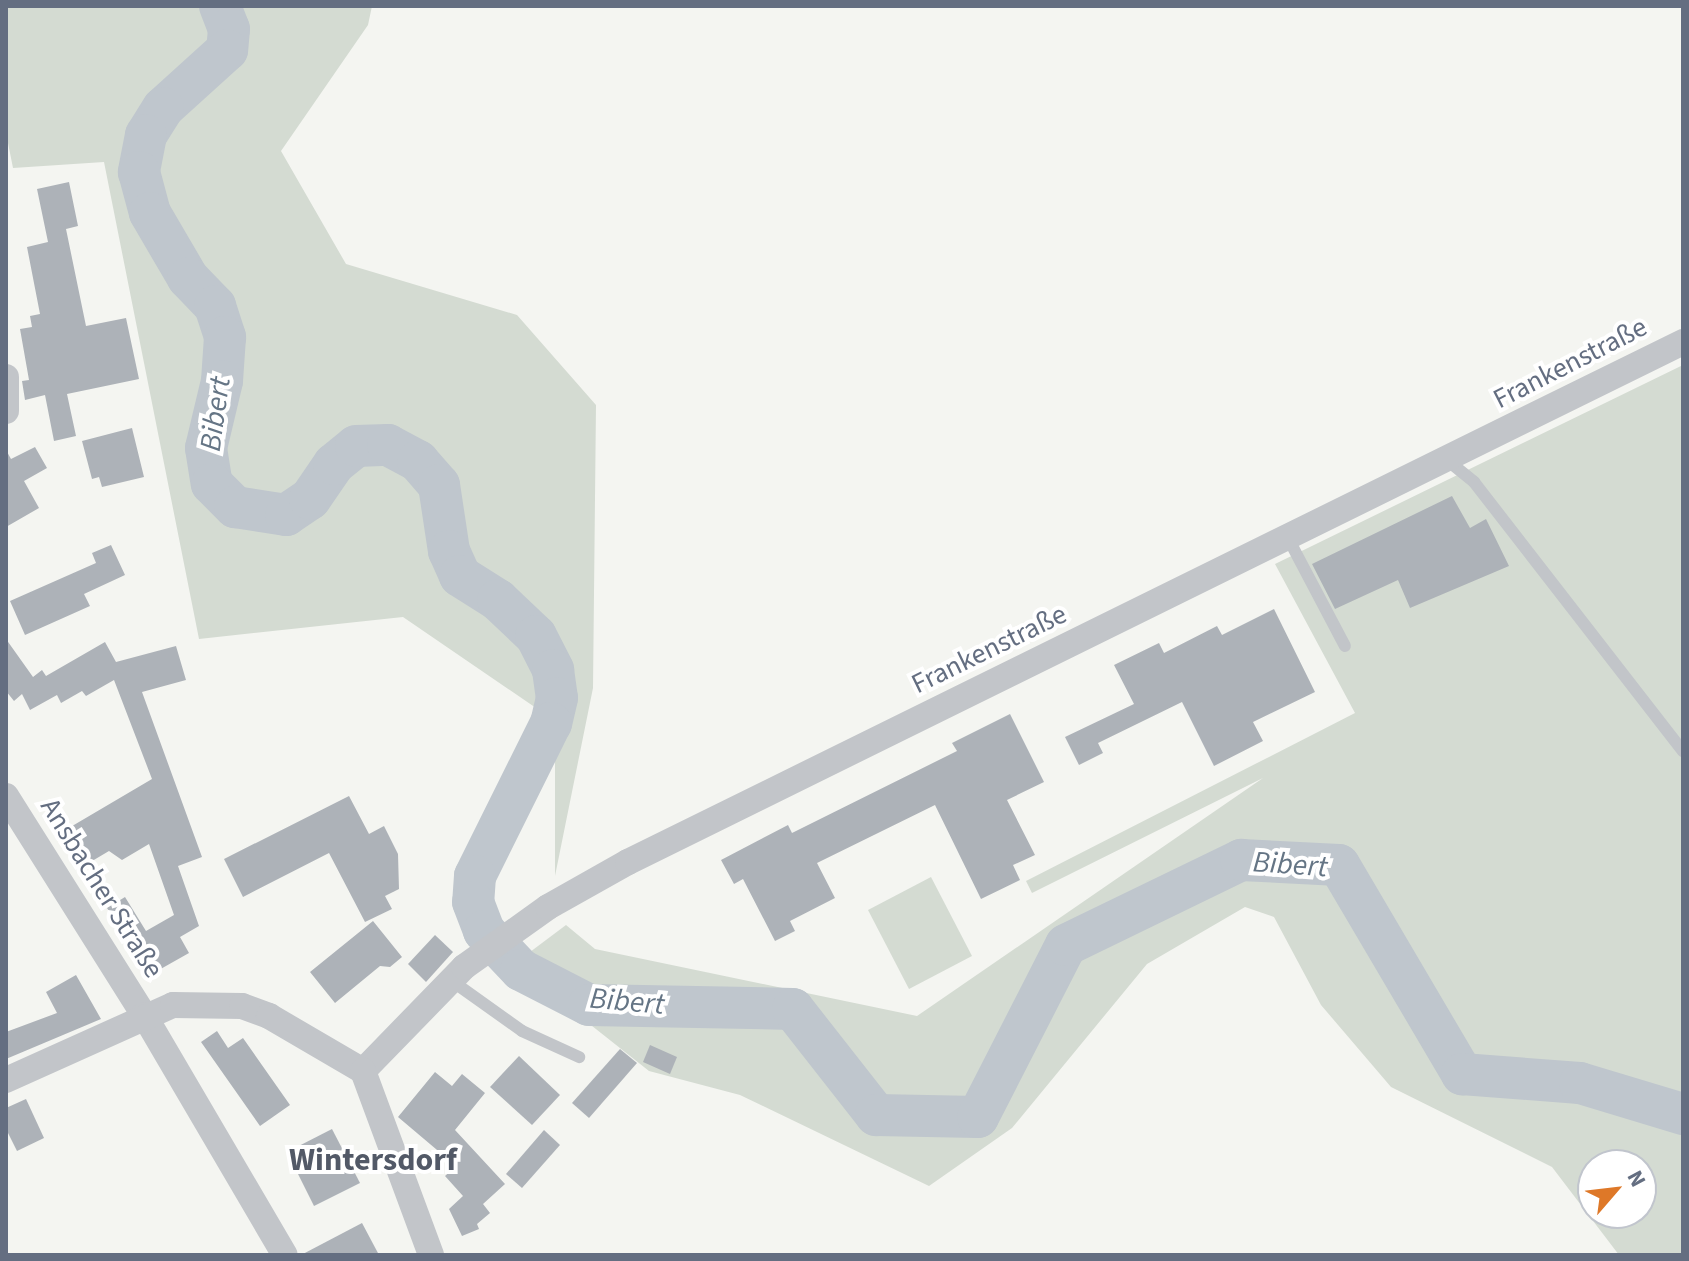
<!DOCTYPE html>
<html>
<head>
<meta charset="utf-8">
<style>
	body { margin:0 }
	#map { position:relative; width:1689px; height:1261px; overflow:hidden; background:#f4f5f1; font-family:"Source Sans 3",sans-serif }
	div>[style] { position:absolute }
	.green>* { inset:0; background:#d4dbd2 }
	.river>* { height:42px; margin:-21px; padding:0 21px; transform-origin:21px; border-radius:21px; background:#bfc6cd }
	.building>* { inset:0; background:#adb2b8 }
	.service>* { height:12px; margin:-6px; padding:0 6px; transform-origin:6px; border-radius:6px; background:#c2c5c9 }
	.minor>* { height:26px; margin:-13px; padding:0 13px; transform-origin:13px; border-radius:13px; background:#c2c5c9 }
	span { translate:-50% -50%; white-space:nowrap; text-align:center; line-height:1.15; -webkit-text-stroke:8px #fff; paint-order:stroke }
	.street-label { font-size:28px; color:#646e81 }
	.water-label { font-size:30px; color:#657585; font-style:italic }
	.quarter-label { font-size:32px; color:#525967; font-weight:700 }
	.frame { position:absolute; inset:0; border:8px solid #646e81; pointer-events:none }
	.north { position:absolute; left:1577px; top:1149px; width:80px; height:80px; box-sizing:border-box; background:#fff; border:2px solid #c1c5cd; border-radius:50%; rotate:62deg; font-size:22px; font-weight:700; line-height:32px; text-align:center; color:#646e81 }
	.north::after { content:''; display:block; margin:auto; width:28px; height:36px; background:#de7828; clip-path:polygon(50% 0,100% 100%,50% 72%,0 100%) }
</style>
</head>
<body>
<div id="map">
	<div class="green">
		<div style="clip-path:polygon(6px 6px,372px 6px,368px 25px,281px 151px,346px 264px,517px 315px,596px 405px,593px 688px,555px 876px,555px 721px,403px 617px,199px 639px,104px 162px,13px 168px,6px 133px)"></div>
		<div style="clip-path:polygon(evenodd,1683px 365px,1683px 1255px,1619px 1255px,1552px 1167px,1391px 1087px,1321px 1005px,1274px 917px,1245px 907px,1147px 964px,1012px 1128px,929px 1186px,740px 1095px,649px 1071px,582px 1018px,502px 973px,566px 925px,595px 949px,917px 1016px,1263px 778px,1032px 893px,1026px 881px,1355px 713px,1275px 564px,1683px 365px,1593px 1165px,1641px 1165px,1641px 1213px,1593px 1213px,1593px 1165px)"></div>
		<div style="clip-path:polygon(931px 877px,972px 956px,909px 989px,868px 910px)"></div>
	</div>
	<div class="river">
		<div style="left:220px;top:6px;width:25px;rotate:69deg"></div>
		<div style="left:229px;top:29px;width:21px;rotate:95deg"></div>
		<div style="left:227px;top:50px;width:86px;rotate:137.8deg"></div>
		<div style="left:163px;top:108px;width:32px;rotate:122deg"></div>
		<div style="left:146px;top:135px;width:38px;rotate:101deg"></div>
		<div style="left:139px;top:172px;width:42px;rotate:75deg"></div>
		<div style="left:150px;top:213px;width:75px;rotate:59.7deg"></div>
		<div style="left:188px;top:278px;width:39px;rotate:46deg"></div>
		<div style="left:215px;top:306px;width:33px;rotate:72deg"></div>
		<div style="left:225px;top:337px;width:44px;rotate:93.9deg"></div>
		<div style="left:222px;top:381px;width:69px;rotate:103.4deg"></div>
		<div style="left:206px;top:448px;width:36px;rotate:81deg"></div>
		<div style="left:212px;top:484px;width:33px;rotate:45deg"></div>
		<div style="left:235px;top:507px;width:52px;rotate:8.9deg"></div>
		<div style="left:286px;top:515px;width:29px;rotate:-34deg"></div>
		<div style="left:310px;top:499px;width:42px;rotate:-55.6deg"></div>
		<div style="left:334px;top:464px;width:28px;rotate:-39deg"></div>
		<div style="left:356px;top:446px;width:32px;rotate:-2deg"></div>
		<div style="left:388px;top:445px;width:34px;rotate:28deg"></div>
		<div style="left:418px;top:461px;width:32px;rotate:49deg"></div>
		<div style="left:439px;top:485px;width:67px;rotate:81.4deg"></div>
		<div style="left:449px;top:551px;width:27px;rotate:66deg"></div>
		<div style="left:460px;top:576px;width:45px;rotate:32.3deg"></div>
		<div style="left:498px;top:600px;width:52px;rotate:43.5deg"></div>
		<div style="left:536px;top:636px;width:38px;rotate:63deg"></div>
		<div style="left:553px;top:670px;width:28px;rotate:82deg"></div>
		<div style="left:557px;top:698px;width:26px;rotate:103deg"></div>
		<div style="left:551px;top:723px;width:171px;rotate:116.4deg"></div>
		<div style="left:475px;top:876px;width:26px;rotate:94deg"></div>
		<div style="left:473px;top:902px;width:31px;rotate:69deg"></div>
		<div style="left:484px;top:931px;width:54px;rotate:46.5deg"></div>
		<div style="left:521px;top:970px;width:76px;rotate:27.2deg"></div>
		<div style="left:589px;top:1005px;width:204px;rotate:1.1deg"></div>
		<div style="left:793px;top:1009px;width:135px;rotate:51.9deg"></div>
		<div style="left:876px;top:1115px;width:102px;rotate:1.1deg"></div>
		<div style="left:978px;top:1117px;width:193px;rotate:-62.9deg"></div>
		<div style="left:1066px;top:945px;width:195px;rotate:-25.9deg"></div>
		<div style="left:1241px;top:860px;width:98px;rotate:2.9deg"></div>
		<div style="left:1339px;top:865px;width:243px;rotate:59.5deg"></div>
		<div style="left:1462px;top:1074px;width:118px;rotate:4.4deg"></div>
		<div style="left:1580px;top:1083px;width:108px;rotate:16.8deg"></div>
	</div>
	<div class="building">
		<div style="clip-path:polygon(69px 182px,78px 226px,66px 229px,86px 326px,126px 318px,139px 379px,67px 394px,76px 436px,54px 441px,45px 395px,25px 400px,22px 381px,29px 380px,20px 329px,32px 327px,30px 316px,40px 314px,27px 247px,48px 242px,37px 189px)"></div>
		<div style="clip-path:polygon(132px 428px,144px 477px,102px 487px,99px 477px,92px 479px,82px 441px)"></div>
		<div style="clip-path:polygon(35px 447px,47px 468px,24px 481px,39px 508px,6px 527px,6px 450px,11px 459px)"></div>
		<div style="clip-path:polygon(1452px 496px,1470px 528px,1486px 519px,1509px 566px,1410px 608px,1398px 580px,1335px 609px,1312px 564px)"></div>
		<div style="clip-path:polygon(111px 545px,125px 575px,84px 594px,90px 606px,25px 635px,10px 601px,96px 563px,92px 553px)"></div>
		<div style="clip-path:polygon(1274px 609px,1315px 692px,1253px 722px,1263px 741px,1214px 766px,1182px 702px,1098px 743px,1103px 753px,1079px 765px,1065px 737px,1134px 704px,1114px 665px,1159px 643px,1164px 653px,1217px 626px,1222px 635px)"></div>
		<div style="clip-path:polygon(6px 639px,33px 677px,42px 670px,46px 676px,105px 642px,116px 662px,176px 646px,186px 680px,142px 692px,202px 857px,178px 866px,199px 926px,180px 937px,189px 953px,150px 975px,107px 908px,125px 897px,146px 931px,174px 915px,149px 844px,122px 860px,109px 851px,82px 867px,62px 832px,152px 779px,114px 680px,86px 696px,82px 691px,61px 703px,57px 695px,30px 710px,22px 694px,14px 701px,6px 691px)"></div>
		<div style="clip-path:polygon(1010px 714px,1044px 782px,1007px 800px,1035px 855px,1013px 865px,1020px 880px,981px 899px,935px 805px,817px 863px,835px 898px,790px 921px,795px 931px,775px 941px,743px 879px,734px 884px,721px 860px,788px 825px,792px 833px,957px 751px,952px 743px)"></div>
		<div style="clip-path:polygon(349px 796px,369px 834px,384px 826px,398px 854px,399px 889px,385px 896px,392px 909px,365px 922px,329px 853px,243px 897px,224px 859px)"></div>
		<div style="clip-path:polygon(373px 921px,402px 957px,390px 967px,380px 966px,335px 1003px,310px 972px)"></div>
		<div style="clip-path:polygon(435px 935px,453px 952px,426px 982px,408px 964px)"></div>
		<div style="clip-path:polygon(76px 975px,101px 1019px,6px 1059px,6px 1032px,57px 1013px,46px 992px)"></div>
		<div style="clip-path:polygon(217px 1031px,228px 1048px,243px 1038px,290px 1105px,260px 1126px,201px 1042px)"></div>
		<div style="clip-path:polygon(650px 1045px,677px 1057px,670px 1074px,643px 1062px)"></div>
		<div style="clip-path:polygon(620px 1049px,637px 1063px,589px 1118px,572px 1103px)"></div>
		<div style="clip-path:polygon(519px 1056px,560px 1095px,532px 1125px,490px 1087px)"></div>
		<div style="clip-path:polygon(435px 1072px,452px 1086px,462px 1074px,485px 1093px,455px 1130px,505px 1184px,483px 1204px,490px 1213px,477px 1224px,479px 1229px,462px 1236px,449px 1209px,463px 1196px,445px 1176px,456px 1166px,398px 1117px)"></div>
		<div style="clip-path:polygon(26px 1099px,44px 1138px,17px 1151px,6px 1129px,6px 1108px)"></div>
		<div style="clip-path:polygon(332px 1129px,360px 1183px,314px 1206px,287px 1152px)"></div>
		<div style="clip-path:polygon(544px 1130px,560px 1145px,522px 1188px,506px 1174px)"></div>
		<div style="clip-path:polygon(362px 1223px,379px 1255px,301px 1255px)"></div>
	</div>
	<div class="service">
		<div style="left:1447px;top:460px;width:35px;rotate:39deg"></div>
		<div style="left:1474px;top:482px;width:341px;rotate:52.2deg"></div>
		<div style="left:1288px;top:538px;width:122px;rotate:62.2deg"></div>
		<div style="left:452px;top:981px;width:86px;rotate:35.5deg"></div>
		<div style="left:522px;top:1031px;width:63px;rotate:24.5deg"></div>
	</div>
	<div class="minor">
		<div style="left:6px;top:377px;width:34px;rotate:90deg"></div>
		<div style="left:6px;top:796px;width:259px;rotate:57.8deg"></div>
		<div style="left:144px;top:1015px;width:278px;rotate:59.6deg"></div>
		<div style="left:363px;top:1071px;width:145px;rotate:-45.8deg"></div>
		<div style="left:464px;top:967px;width:103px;rotate:-35.5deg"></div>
		<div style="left:548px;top:907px;width:92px;rotate:-29.4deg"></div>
		<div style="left:628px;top:862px;width:1176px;rotate:-26.24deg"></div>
		<div style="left:6px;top:1080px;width:183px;rotate:-24.2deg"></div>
		<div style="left:173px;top:1005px;width:69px;rotate:0.8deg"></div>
		<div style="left:242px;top:1006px;width:29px;rotate:20deg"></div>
		<div style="left:269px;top:1016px;width:109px;rotate:30.3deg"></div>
		<div style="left:363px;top:1071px;width:196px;rotate:69.7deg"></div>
	</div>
	<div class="street-label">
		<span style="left:1570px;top:363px;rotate:-27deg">Frankenstraße</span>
		<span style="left:989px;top:649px;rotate:-26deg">Frankenstraße</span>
		<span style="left:102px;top:888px;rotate:58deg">Ansbacher Straße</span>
	</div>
	<div class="water-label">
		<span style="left:216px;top:414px;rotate:-82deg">Bibert</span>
		<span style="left:1290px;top:865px;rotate:4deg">Bibert</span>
		<span style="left:627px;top:1002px;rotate:5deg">Bibert</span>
	</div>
	<div class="quarter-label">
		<span style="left:373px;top:1160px">Wintersdorf</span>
	</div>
	<div class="frame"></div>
	<div class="north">N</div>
</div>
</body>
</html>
